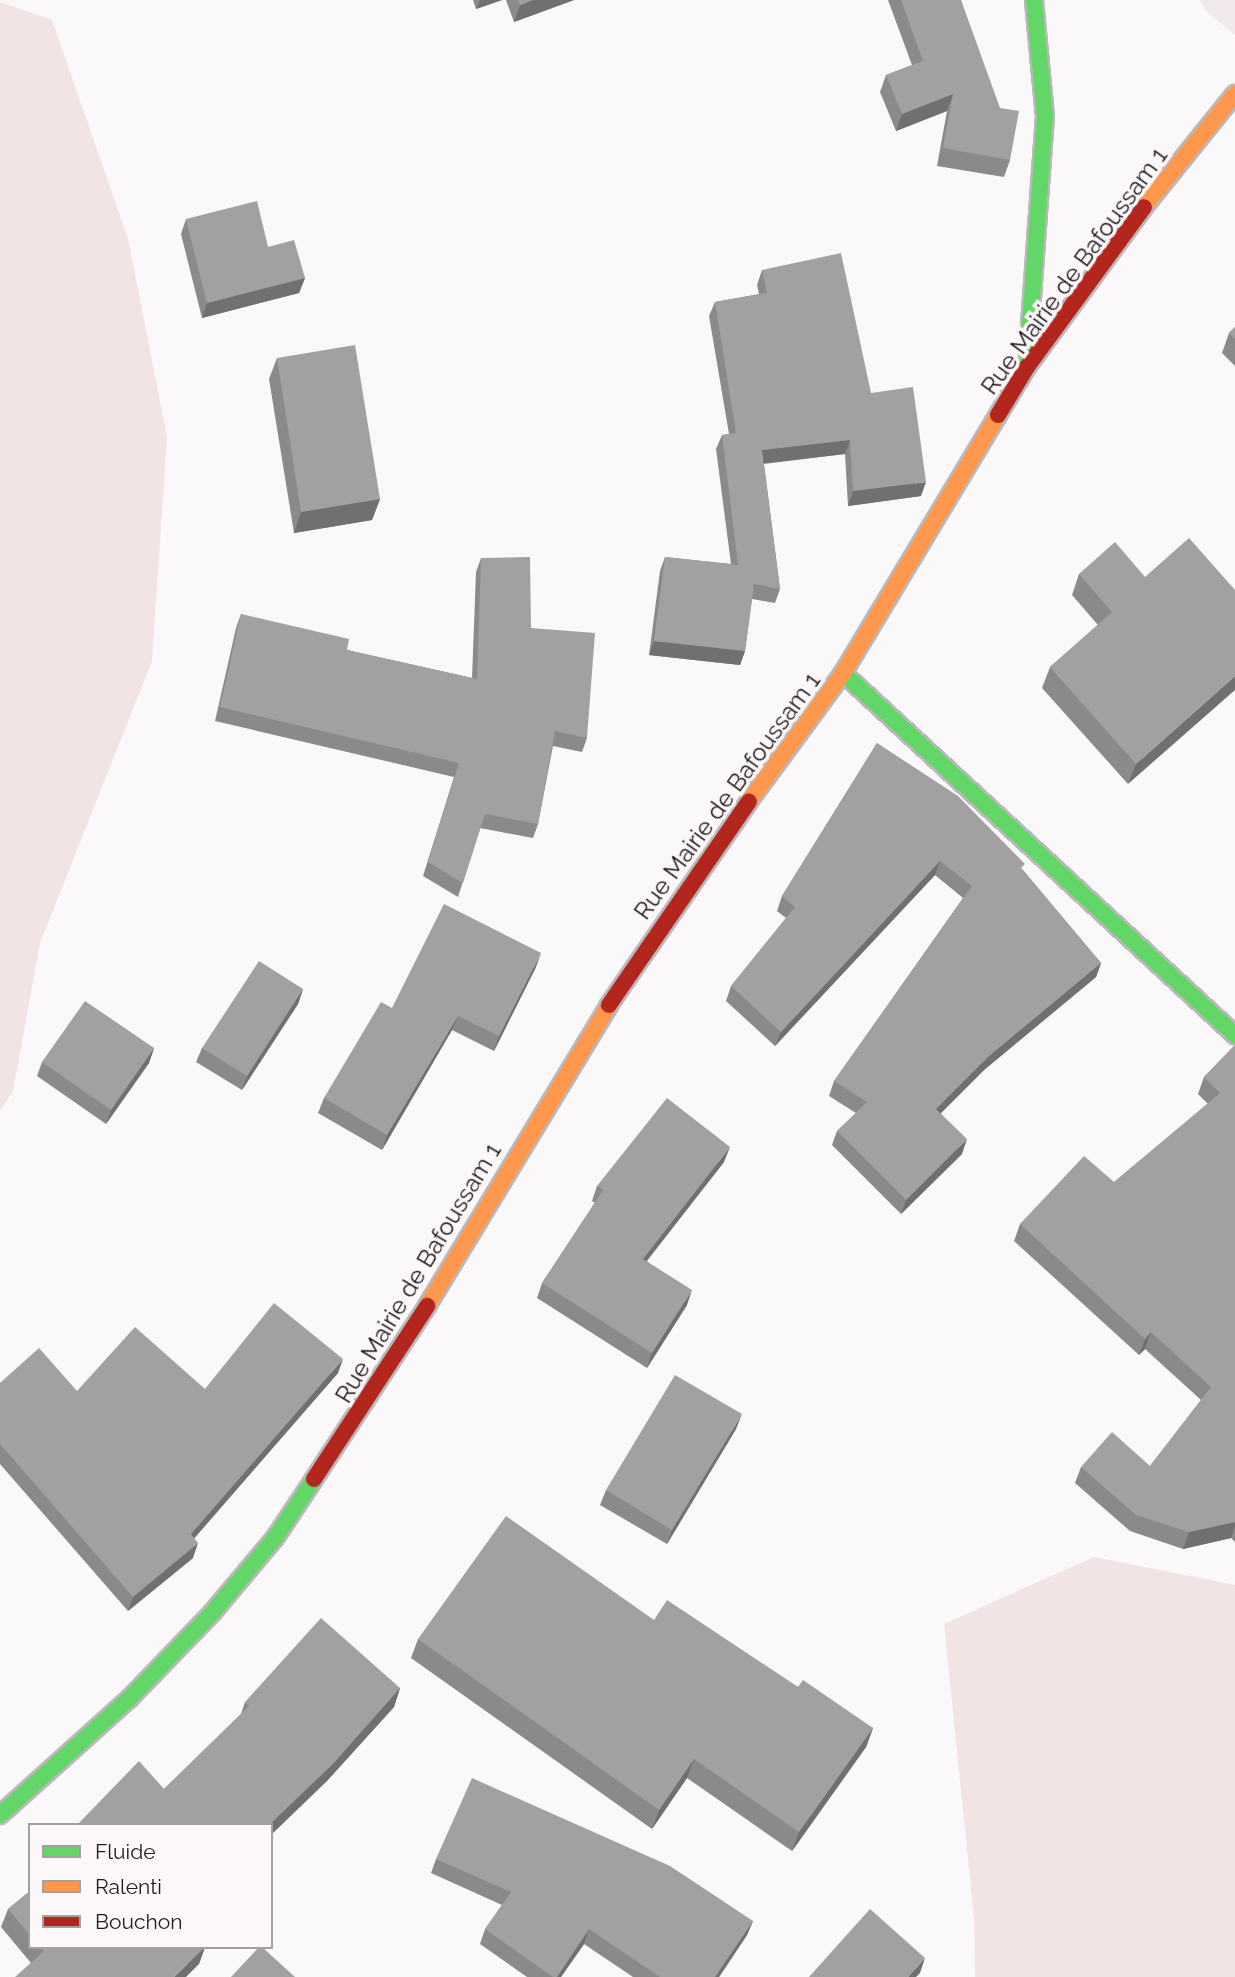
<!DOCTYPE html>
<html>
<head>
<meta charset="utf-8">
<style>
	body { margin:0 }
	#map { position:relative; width:1235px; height:1977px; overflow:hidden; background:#fbf8f9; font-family:Raleway,sans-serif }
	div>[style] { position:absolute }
	.built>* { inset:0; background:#f0e8e9 }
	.green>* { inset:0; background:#f2e3e5 }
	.roads { filter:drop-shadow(2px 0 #bbb8b9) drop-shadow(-2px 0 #bbb8b9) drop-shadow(0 2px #bbb8b9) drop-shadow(0 -2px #bbb8b9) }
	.fast>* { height:16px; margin:-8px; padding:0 8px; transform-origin:8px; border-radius:8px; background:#63d668 }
	.slow>* { height:16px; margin:-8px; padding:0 8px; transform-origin:8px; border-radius:8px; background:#ff974d }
	.jam>* { height:16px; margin:-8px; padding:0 8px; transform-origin:8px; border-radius:8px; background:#b3261e }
	.wall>* { inset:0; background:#8b8a8a }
	.shaded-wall>* { inset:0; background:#717070 }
	.building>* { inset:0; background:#a2a0a0 }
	span { translate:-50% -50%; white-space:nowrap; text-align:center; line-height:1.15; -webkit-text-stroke:7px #fcf7f8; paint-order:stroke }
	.street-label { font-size:24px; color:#1e1d1d }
	.legend { position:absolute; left:28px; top:1823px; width:245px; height:126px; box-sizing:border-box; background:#fcf7f8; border:2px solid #a3a0a0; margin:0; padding:9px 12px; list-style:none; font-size:21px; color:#1e1d1d }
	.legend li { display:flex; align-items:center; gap:14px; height:35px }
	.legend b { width:35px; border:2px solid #a3a0a0 }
</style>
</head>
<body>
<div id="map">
	<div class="built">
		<div style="clip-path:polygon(1199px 0,1235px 0,1235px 35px,1208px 13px)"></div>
	</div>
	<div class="green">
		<div style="clip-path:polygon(0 2px,52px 20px,128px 239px,167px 437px,152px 661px,40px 943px,13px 1091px,0 1111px)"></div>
		<div style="clip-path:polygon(1094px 1557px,1235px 1585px,1235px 1977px,975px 1977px,974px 1918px,944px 1624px)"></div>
	</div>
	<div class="roads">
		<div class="fast">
			<div style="left:1027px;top:367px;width:251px;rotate:-85.9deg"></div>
			<div style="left:1045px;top:117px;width:118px;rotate:-95.4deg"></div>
			<div style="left:843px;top:673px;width:534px;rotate:42.72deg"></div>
			<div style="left:0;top:1815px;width:173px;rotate:-42deg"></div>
			<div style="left:129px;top:1699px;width:120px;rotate:-46deg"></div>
			<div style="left:212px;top:1613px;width:98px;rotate:-50deg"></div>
			<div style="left:275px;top:1538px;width:71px;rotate:-56.5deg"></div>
		</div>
		<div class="slow">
			<div style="left:1144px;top:207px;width:145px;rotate:-51.2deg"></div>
			<div style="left:749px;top:801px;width:159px;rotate:-53.7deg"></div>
			<div style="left:843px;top:673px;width:301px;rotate:-59deg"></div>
			<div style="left:427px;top:1306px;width:352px;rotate:-58.8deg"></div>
		</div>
		<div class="jam">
			<div style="left:998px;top:415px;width:56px;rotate:-58.9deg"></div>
			<div style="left:1027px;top:367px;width:198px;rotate:-53.8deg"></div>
			<div style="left:609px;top:1005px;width:247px;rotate:-55.5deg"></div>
			<div style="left:314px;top:1479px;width:207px;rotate:-56.8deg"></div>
		</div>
	</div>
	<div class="wall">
		<div style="clip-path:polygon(473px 0,502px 0,476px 9px)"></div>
		<div style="clip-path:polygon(506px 0,574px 0,514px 22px)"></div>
		<div style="clip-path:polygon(888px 0,961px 0,1010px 160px,1004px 177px,937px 166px,947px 111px,896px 131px,880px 92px,886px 75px,912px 65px)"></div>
		<div style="clip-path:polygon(186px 219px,268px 247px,305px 278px,299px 293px,202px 318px,181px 234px)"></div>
		<div style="clip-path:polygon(762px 270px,871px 393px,921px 496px,848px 506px,845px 454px,764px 464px,780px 589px,775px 603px,752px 599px,745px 651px,740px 665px,649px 655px,660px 571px,665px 557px,731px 564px,716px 449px,722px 435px,729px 434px,709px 316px,715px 302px,759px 294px,757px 285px)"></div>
		<div style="clip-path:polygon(1235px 327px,1235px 366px,1222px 353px,1229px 333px)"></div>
		<div style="clip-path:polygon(277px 358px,380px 499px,372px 520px,294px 533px,269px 379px)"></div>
		<div style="clip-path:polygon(481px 558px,531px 628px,587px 738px,582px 752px,553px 746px,538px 824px,533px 838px,480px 828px,458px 897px,423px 876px,454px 777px,215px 721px,236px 628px,241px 614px,347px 650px,472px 678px,476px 572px)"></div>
		<div style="clip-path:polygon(1079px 574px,1145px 577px,1235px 590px,1128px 784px,1042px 688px,1050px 667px,1098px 625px,1072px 595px)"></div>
		<div style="clip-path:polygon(877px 743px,1023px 870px,1101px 963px,1096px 977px,984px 1070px,941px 1113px,962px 1154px,901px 1214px,832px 1145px,837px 1131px,856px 1113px,829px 1096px,834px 1081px,963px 898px,935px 875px,775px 1046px,726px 1001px,731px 986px,786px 918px,777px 911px,782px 896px)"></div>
		<div style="clip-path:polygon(536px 967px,494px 1051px,452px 1030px,382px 1150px,318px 1113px,324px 1098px,392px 1008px)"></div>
		<div style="clip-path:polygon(303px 989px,298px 1004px,242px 1090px,196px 1062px,202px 1048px)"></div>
		<div style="clip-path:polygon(1235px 1045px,1235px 1542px,1231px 1538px,1183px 1549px,1130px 1531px,1075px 1483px,1081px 1467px,1150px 1466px,1201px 1400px,1145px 1349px,1139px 1355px,1014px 1241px,1020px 1224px,1114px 1182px,1208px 1104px,1198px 1094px,1204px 1077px)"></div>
		<div style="clip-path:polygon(154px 1048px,149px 1063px,106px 1124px,37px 1076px,42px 1062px)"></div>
		<div style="clip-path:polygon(724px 1162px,647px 1261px,687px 1305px,647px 1368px,537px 1298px,542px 1283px,595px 1203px,592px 1201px,597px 1186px)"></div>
		<div style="clip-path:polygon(338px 1373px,194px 1538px,193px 1558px,128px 1611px,0 1464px,0 1383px,77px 1391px,205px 1389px)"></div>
		<div style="clip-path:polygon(736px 1429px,667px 1544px,600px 1505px,606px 1490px)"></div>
		<div style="clip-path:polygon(654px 1620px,798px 1687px,873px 1728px,866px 1747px,792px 1851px,687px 1778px,652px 1829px,411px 1658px,418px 1639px)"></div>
		<div style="clip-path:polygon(400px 1688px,394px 1707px,326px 1782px,164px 1789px,241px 1714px,245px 1702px)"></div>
		<div style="clip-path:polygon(436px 1859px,753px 1921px,747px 1935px,719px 1977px,633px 1977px,584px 1944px,561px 1977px,527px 1977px,480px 1944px,485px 1929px,502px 1905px,431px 1873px)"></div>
		<div style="clip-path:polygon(30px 1891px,30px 1947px,205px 1947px,199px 1964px,31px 1963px,1px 1927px,8px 1909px)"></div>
	</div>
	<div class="shaded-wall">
		<div style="clip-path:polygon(480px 0,502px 0,476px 9px)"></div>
		<div style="clip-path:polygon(533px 0,574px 0,514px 22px,520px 5px)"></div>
		<div style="clip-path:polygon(953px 94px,947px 111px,896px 131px,902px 114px)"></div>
		<div style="clip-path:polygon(305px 278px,299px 293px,202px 318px,207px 303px)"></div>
		<div style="clip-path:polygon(850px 440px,845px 454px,757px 464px,762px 450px)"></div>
		<div style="clip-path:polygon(926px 482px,921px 496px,848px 506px,853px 491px)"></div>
		<div style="clip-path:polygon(380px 499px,372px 520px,294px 533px,301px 512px)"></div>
		<div style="clip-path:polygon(654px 641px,745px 651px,740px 665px,649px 655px)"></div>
		<div style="clip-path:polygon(1235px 676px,1235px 690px,1128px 784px,1136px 764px)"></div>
		<div style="clip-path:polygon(940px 861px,935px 875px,775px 1046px,781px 1032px)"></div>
		<div style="clip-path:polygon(541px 953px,536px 967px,494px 1051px,499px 1036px)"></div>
		<div style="clip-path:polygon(1101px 963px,1096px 977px,984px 1070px,931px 1123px,936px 1109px,989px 1056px)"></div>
		<div style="clip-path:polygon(303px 989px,298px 1004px,242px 1090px,247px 1076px)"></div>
		<div style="clip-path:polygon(458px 1016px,452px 1030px,382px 1150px,387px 1135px)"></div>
		<div style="clip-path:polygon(154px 1048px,149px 1063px,106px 1124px,111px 1110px)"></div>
		<div style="clip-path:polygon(967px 1139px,962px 1154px,901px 1214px,906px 1200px)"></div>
		<div style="clip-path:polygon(730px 1147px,724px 1162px,637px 1273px,643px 1259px)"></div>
		<div style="clip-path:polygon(692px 1290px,687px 1305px,647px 1368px,652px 1353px)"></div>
		<div style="clip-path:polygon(1151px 1332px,1145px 1349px,1139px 1355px,1145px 1339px)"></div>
		<div style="clip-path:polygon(343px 1359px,338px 1373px,185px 1549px,191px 1534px)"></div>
		<div style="clip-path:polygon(742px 1414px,736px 1429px,667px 1544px,672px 1530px)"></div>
		<div style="clip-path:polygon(1235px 1522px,1235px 1526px,1231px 1538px,1183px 1549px,1189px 1532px)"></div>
		<div style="clip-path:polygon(198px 1543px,193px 1558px,128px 1611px,133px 1597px)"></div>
		<div style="clip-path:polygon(400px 1688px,394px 1707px,326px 1782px,271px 1835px,271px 1825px,269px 1825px)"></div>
		<div style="clip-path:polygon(873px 1728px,866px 1747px,792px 1851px,799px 1832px)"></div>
		<div style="clip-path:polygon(694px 1759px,687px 1778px,652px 1829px,659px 1810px)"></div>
		<div style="clip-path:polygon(753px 1921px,747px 1935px,719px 1977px,715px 1977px)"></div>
		<div style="clip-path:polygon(589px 1929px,584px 1944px,561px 1977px,557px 1977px)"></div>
		<div style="clip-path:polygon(205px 1947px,199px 1964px,186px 1977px,174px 1977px)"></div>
		<div style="clip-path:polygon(925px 1958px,920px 1973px,916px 1977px,908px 1977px)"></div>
	</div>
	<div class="building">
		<div style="clip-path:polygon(518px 0,533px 0,520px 5px)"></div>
		<div style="clip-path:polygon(901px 0,961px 0,1000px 108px,1019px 111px,1010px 160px,943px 148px,953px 94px,902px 114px,886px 75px,923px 61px)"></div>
		<div style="clip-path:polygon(257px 201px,268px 247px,294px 240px,305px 278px,207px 303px,186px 219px)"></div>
		<div style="clip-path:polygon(841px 253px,871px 393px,913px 387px,926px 482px,853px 491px,850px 440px,762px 450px,780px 589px,754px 584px,745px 651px,654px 641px,665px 557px,738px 565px,722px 435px,736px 433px,715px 302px,767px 293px,762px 270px)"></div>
		<div style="clip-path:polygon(1235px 327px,1235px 339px,1229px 333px)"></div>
		<div style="clip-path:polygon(355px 345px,380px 499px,301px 512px,277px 358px)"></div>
		<div style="clip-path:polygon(1189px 538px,1235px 590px,1235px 676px,1136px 764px,1050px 667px,1112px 612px,1079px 574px,1115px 542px,1145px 577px)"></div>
		<div style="clip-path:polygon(530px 557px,531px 628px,595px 633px,587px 738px,555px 731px,538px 824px,485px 814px,463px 883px,428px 862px,459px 763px,220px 707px,241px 614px,349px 639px,347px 650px,477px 679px,481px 558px)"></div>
		<div style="clip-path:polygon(877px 743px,958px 796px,1025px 864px,1021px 868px,1101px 963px,989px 1056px,936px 1109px,967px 1139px,906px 1200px,837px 1131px,867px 1102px,834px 1081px,972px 886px,940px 861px,781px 1032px,731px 986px,795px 907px,782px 896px)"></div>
		<div style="clip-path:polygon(444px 904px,541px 953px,499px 1036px,458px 1016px,387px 1135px,324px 1098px,381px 1002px,392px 1008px)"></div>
		<div style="clip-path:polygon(259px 961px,303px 989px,247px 1076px,202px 1048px)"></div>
		<div style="clip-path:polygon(85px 1001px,154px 1048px,111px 1110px,42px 1062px)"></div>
		<div style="clip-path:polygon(1235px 1045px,1235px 1522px,1189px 1532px,1136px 1515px,1081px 1467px,1112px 1432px,1150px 1466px,1211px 1387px,1151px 1332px,1145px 1339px,1020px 1224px,1084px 1156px,1114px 1182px,1220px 1093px,1204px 1077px)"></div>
		<div style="clip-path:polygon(667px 1098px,730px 1147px,643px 1259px,692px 1290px,652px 1353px,542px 1283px,603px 1190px,597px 1186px)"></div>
		<div style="clip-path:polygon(274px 1303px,343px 1359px,191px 1534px,198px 1543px,133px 1597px,0 1444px,0 1383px,39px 1348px,77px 1391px,135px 1327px,205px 1389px)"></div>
		<div style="clip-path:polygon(675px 1375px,742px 1414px,672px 1530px,606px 1490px)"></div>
		<div style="clip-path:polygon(506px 1516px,654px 1620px,667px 1600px,798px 1687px,803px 1680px,873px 1728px,799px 1832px,694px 1759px,659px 1810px,418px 1639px)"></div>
		<div style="clip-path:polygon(321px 1618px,400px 1688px,333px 1764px,269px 1825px,77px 1825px,139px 1761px,164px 1789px,249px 1706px,245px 1702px)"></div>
		<div style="clip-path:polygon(472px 1778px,670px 1866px,753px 1921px,715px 1977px,660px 1977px,589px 1929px,557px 1977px,553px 1977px,485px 1929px,511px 1892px,436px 1859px)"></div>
		<div style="clip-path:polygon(30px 1891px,30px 1935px,8px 1909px)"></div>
		<div style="clip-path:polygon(870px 1909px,925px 1958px,908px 1977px,809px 1977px)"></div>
		<div style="clip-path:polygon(40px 1947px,205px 1947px,174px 1977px,15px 1977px,44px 1951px)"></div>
		<div style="clip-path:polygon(259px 1947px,262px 1947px,295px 1977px,231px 1977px)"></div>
	</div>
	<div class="street-label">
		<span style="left:1074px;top:271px;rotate:-54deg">Rue Mairie de Bafoussam 1</span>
		<span style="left:727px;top:796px;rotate:-54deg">Rue Mairie de Bafoussam 1</span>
		<span style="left:418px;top:1273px;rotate:-59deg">Rue Mairie de Bafoussam 1</span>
	</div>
	<ul class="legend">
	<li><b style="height:9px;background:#63d668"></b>Fluide</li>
	<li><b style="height:9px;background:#ff974d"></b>Ralenti</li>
	<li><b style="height:9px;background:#b3261e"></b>Bouchon</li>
	</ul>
</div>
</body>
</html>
